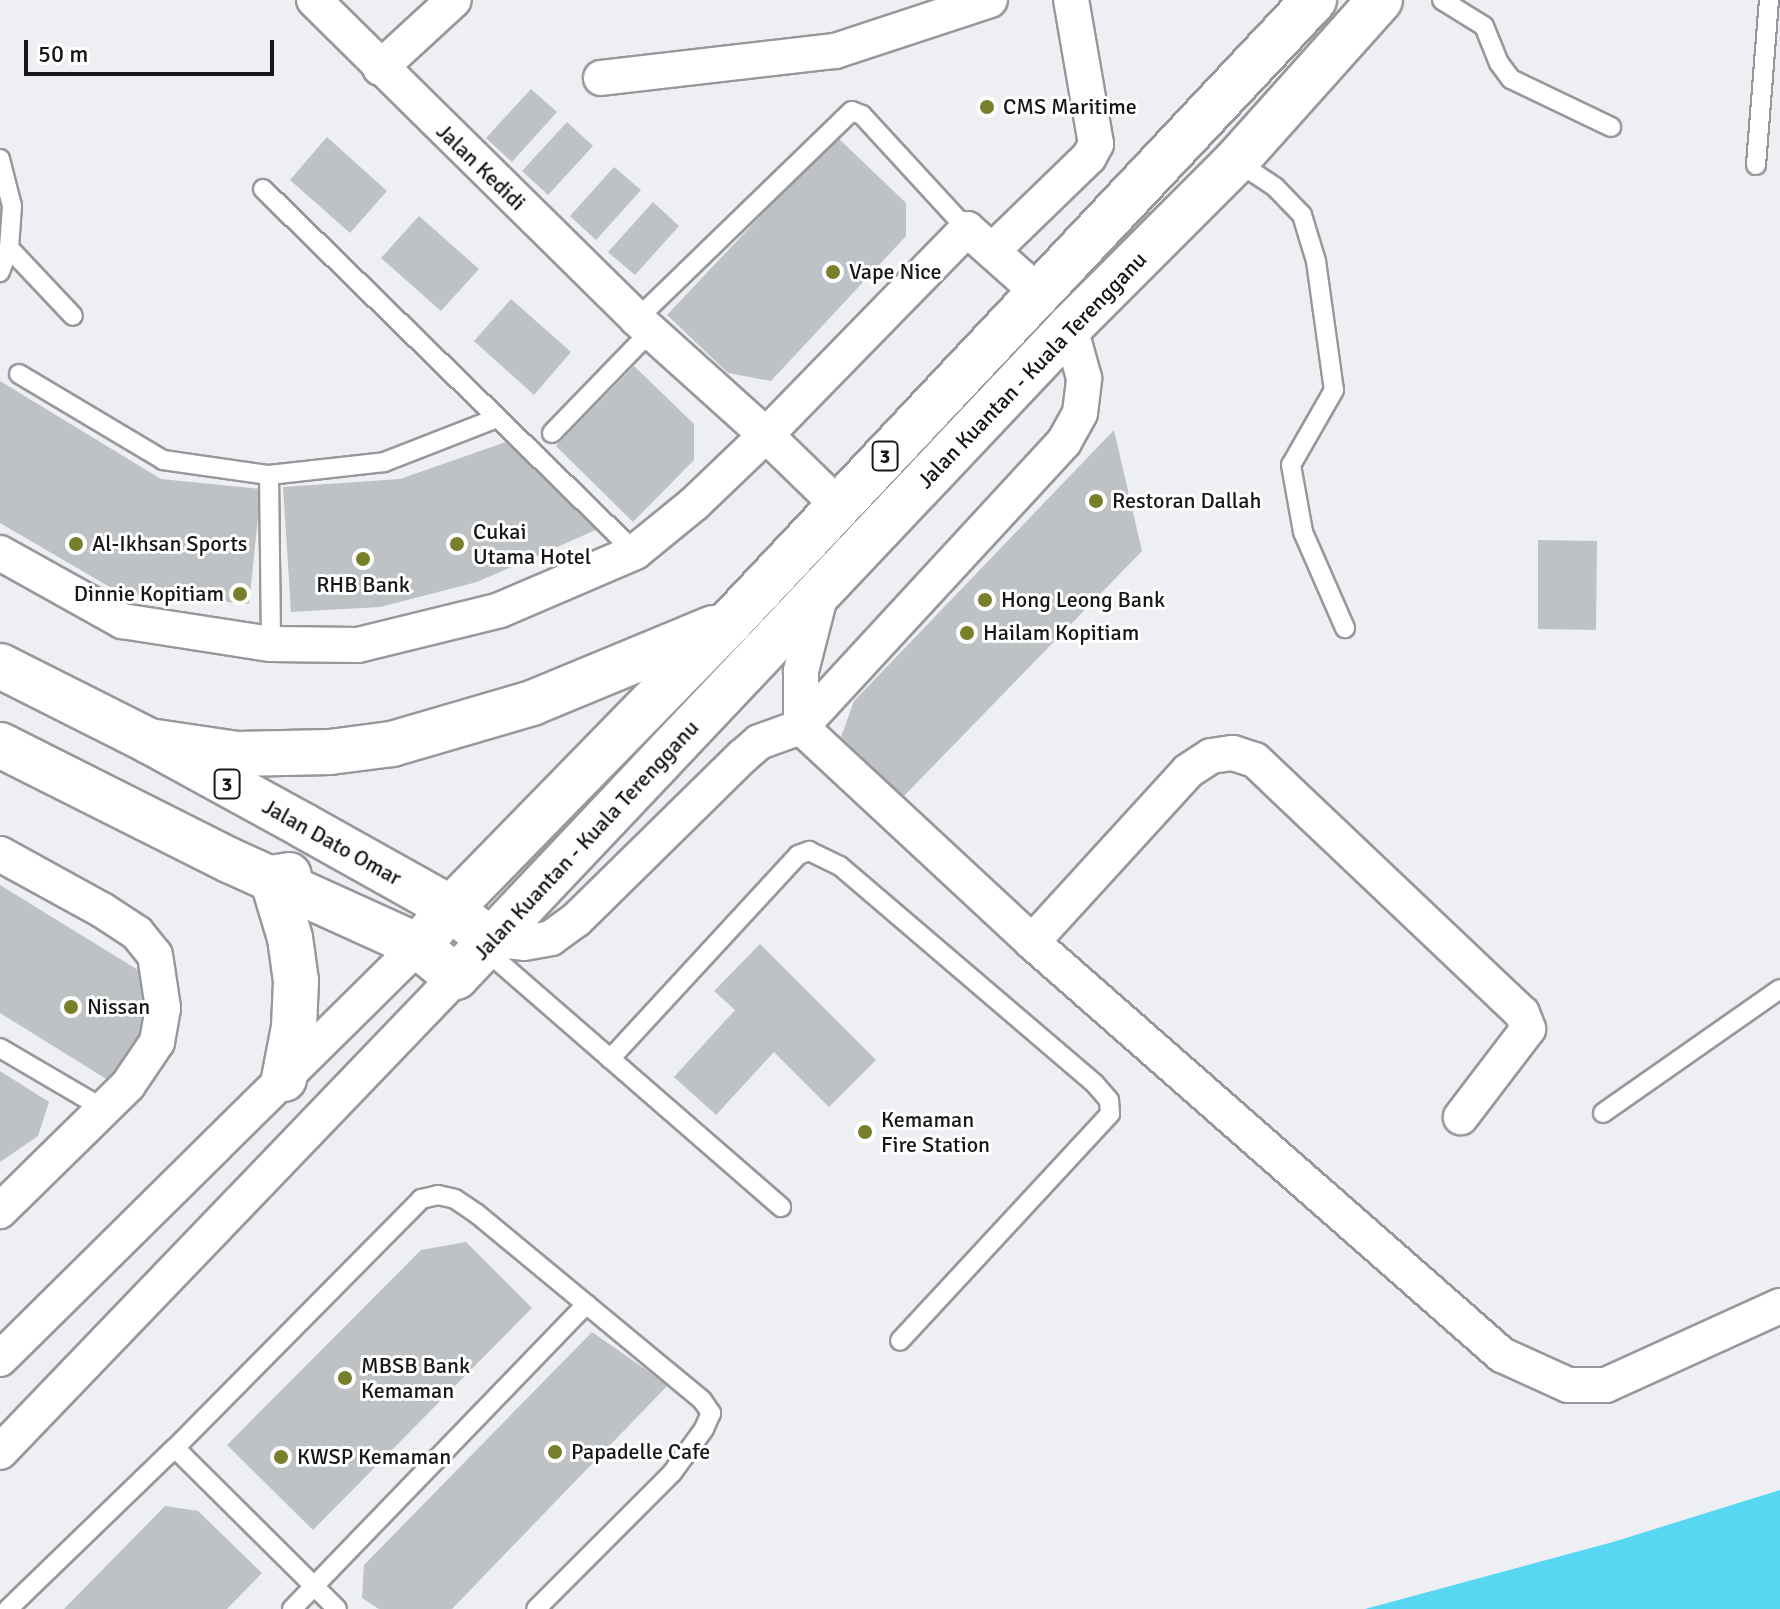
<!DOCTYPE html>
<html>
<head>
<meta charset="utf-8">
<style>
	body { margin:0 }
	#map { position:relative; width:1780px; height:1609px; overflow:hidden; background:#eeeff3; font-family:Signika,sans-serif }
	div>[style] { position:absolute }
	.water>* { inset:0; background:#57d7f1 }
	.building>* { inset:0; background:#bec2c5 }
	.roads { filter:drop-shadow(2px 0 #98989c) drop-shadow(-2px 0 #98989c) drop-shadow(0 2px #98989c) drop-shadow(0 -2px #98989c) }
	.lane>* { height:18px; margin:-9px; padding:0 9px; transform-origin:9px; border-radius:9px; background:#fff }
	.street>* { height:34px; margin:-17px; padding:0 17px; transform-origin:17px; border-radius:17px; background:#fff }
	.highway>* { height:44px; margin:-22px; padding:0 22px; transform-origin:22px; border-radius:22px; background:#fff }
	.dots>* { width:22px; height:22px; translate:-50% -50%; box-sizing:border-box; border:4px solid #fff; border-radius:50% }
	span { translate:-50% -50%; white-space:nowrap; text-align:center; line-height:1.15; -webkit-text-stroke:6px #fff; paint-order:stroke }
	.shield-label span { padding:2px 6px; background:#fff; border:2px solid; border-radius:6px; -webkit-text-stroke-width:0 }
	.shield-label { font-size:20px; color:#171719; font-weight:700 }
	.poi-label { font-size:22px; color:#171719 }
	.left { translate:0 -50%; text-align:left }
	.right { translate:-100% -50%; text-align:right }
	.street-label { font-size:22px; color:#171719 }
	.scale { position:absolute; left:24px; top:40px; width:250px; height:36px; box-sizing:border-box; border:4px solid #171719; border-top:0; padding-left:10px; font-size:24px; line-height:28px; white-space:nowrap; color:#171719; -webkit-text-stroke:6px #fff; paint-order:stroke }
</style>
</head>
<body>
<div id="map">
	<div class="water">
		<div style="clip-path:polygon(1780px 1490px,1780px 1609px,1365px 1609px,1613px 1542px)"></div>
	</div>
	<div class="building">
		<div style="clip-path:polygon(531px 89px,557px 112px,512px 162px,486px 138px)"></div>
		<div style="clip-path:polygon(567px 122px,593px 146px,548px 195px,522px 171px)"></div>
		<div style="clip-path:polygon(836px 136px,906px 203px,906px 236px,771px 381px,728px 373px,667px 315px)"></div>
		<div style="clip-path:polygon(327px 137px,387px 191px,350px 233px,290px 180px)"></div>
		<div style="clip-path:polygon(614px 167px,641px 190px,596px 240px,570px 216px)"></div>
		<div style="clip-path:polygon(653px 202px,679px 226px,635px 275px,608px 252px)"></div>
		<div style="clip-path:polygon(419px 216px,479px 269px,441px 311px,381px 258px)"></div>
		<div style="clip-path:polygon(511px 299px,571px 352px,534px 395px,474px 341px)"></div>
		<div style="clip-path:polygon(634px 366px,694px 424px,694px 460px,633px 522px,556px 446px)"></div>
		<div style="clip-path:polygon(0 381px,161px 479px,261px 489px,249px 604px,120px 593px,0 523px)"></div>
		<div style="clip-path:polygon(1114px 430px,1142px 551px,903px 797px,841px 737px,854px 701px)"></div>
		<div style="clip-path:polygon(506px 442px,598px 529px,477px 582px,380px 607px,291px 612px,283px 487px,400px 479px)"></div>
		<div style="clip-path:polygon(1538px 540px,1597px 541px,1596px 630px,1538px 629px)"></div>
		<div style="clip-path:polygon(0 885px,143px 973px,147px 1034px,116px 1085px,0 1013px)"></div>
		<div style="clip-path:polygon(760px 944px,876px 1060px,829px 1107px,774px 1052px,716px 1115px,674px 1077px,735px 1010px,714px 991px)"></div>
		<div style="clip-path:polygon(0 1071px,49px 1102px,38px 1136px,0 1162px)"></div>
		<div style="clip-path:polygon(466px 1242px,532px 1308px,313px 1530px,227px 1445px,421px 1250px)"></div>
		<div style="clip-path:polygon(592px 1332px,668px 1385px,452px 1609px,379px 1609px,362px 1598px,364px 1565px)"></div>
		<div style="clip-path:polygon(165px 1506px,198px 1511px,262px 1573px,227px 1609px,64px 1609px)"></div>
	</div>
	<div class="roads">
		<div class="lane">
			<div style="left:1442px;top:0;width:49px;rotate:31.8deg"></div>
			<div style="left:1484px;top:26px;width:40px;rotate:68deg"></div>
			<div style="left:1499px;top:63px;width:20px;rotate:53deg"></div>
			<div style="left:1511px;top:79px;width:111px;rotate:25.6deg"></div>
			<div style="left:0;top:159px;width:49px;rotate:75.7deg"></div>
			<div style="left:12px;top:206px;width:42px;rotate:94.1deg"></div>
			<div style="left:9px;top:248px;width:26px;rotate:111deg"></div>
			<div style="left:1236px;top:161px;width:47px;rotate:33.7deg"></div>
			<div style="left:1275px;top:187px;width:39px;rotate:46deg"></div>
			<div style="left:1302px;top:215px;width:48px;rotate:73.1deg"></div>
			<div style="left:1316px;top:261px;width:130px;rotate:82.1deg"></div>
			<div style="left:1334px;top:390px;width:86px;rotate:119.8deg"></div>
			<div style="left:1291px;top:465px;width:68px;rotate:79.8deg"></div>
			<div style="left:1303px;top:532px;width:105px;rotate:66.4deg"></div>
			<div style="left:1756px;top:165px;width:166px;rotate:-85.5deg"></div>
			<div style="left:263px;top:189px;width:520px;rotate:44.3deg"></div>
			<div style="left:9px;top:248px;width:93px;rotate:46.7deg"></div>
			<div style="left:637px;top:319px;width:299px;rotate:-44.1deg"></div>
			<div style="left:852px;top:111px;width:11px;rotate:22deg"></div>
			<div style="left:862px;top:115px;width:155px;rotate:47.4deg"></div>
			<div style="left:19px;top:374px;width:168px;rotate:30.8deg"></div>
			<div style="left:163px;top:460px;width:107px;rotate:8.1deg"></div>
			<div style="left:269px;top:475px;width:116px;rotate:-6.4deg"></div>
			<div style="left:384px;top:462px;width:121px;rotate:-21.3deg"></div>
			<div style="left:552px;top:433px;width:142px;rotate:-45.9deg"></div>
			<div style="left:269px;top:475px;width:169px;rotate:89.3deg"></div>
			<div style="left:483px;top:948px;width:395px;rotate:41deg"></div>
			<div style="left:0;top:1048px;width:121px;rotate:30.4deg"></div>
			<div style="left:610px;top:1059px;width:277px;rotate:-47.3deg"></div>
			<div style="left:798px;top:855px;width:12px;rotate:-20deg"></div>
			<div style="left:809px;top:851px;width:34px;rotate:26deg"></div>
			<div style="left:840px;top:866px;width:335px;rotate:40.5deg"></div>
			<div style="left:1095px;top:1084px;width:21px;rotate:49deg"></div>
			<div style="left:1109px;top:1100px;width:14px;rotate:86deg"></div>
			<div style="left:1110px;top:1114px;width:309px;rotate:132.8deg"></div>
			<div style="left:1603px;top:1113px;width:216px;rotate:-35deg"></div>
			<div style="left:175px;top:1448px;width:228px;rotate:44.8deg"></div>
			<div style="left:8px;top:1609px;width:232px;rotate:-44deg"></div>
			<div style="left:175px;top:1448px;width:350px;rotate:-45.3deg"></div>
			<div style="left:421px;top:1199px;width:17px;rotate:-13deg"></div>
			<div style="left:438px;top:1195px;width:17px;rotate:13deg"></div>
			<div style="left:455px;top:1199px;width:25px;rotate:34deg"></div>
			<div style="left:476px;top:1213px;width:293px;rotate:39.6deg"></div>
			<div style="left:702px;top:1400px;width:16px;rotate:55deg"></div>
			<div style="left:711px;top:1413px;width:17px;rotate:114deg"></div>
			<div style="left:704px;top:1429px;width:54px;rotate:126deg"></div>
			<div style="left:672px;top:1473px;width:192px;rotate:135deg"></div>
			<div style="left:292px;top:1609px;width:424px;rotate:-46deg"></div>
		</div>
		<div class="street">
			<div style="left:314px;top:0;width:454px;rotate:44.6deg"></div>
			<div style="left:637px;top:319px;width:173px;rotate:42deg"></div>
			<div style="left:766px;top:435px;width:100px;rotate:44.2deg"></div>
			<div style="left:380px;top:68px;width:100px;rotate:-42.6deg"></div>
			<div style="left:601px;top:78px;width:236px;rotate:-6.6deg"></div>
			<div style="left:835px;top:51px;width:163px;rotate:-18.2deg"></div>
			<div style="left:992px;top:251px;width:135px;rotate:-44.1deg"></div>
			<div style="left:1089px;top:157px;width:15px;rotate:-62deg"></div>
			<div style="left:1096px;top:144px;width:146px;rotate:-99.8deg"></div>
			<div style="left:0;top:553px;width:140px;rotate:29.1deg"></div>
			<div style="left:122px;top:621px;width:151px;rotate:8.8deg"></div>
			<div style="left:271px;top:644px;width:87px;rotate:0.7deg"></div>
			<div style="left:358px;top:645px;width:146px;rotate:-13.8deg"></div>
			<div style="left:500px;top:610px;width:147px;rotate:-23.2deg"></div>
			<div style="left:635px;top:552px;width:77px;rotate:-39.2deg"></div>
			<div style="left:695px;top:503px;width:98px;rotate:-43.8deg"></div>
			<div style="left:766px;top:435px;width:288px;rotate:-45.7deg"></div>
			<div style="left:967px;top:229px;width:96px;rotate:41.6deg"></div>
			<div style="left:821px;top:593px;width:81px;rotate:104.4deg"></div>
			<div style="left:801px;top:671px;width:56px;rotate:90deg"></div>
			<div style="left:801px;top:727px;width:316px;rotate:42.9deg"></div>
			<div style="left:1032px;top:942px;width:626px;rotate:41.31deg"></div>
			<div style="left:1502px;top:1355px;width:72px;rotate:24.4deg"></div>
			<div style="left:1568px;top:1385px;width:38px"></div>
			<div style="left:1606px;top:1385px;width:191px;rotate:-24.4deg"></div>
			<div style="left:0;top:854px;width:116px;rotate:28.8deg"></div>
			<div style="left:102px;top:910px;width:42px;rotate:33.3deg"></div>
			<div style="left:137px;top:933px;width:28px;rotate:51deg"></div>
			<div style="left:155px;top:955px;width:54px;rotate:81.4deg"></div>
			<div style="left:163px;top:1008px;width:35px;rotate:100deg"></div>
			<div style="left:157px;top:1042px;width:52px;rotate:124deg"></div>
			<div style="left:128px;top:1085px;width:180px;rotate:135.5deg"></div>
			<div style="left:488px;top:939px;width:36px;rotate:6deg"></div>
			<div style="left:524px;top:943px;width:27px;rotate:-10deg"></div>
			<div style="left:551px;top:938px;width:31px;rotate:-36deg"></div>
			<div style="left:576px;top:920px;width:234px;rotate:-44.5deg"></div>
			<div style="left:743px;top:756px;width:21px;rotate:-41deg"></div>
			<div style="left:759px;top:742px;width:45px;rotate:-19.7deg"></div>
			<div style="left:801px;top:727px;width:388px;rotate:-47.3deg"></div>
			<div style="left:1064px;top:442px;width:33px;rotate:-61deg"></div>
			<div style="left:1080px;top:413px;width:35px;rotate:-83deg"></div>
			<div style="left:1084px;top:378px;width:53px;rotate:-105.4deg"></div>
			<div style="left:1032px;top:942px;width:231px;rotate:-47.6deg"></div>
			<div style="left:1188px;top:771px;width:27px;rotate:-33deg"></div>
			<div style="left:1211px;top:756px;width:22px;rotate:-8deg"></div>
			<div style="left:1233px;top:753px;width:23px;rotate:18deg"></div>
			<div style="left:1255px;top:760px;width:368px;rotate:43.5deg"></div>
			<div style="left:1522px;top:1013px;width:17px;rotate:69deg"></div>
			<div style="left:1528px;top:1029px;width:111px;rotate:127.3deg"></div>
			<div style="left:0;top:1359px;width:588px;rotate:-44.66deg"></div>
			<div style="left:0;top:1452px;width:658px;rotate:-46.17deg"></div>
		</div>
		<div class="highway">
			<div style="left:0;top:666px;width:167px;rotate:26.7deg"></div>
			<div style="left:149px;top:741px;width:177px;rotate:28.7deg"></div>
			<div style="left:304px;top:826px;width:168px;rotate:29.2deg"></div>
			<div style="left:451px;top:908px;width:30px;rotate:40deg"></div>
			<div style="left:149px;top:741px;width:89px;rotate:8.4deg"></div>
			<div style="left:237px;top:754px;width:93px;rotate:-1.2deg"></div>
			<div style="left:330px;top:752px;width:63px;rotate:-7.4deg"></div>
			<div style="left:392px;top:744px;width:146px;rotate:-16.3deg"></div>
			<div style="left:532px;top:703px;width:196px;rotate:-22.5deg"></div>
			<div style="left:0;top:745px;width:258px;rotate:26.7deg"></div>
			<div style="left:231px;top:861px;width:205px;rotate:24.4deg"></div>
			<div style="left:418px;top:946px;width:49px;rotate:39.2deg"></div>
			<div style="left:456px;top:977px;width:894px;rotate:-46.63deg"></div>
			<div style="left:1070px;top:327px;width:235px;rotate:-45deg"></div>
			<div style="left:1236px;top:161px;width:216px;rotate:-48.2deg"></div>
			<div style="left:418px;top:946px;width:50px;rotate:-49deg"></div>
			<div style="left:451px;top:908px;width:401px;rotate:-45.7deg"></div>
			<div style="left:731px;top:621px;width:852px;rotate:-46.81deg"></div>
			<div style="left:284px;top:1079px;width:53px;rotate:-79.1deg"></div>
			<div style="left:294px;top:1027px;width:46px;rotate:-87.5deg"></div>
			<div style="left:296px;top:981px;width:43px;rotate:-97.9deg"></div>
			<div style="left:290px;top:938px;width:63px;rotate:-106.7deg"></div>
			<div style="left:272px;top:878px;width:17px;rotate:-10deg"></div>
		</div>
	</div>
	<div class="dots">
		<div style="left:987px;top:107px;background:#787f2a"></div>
		<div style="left:833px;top:272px;background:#787f2a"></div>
		<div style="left:1096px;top:501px;background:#787f2a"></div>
		<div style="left:76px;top:544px;background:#787f2a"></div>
		<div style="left:457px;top:544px;background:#787f2a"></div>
		<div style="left:363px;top:559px;background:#787f2a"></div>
		<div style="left:240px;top:594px;background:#787f2a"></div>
		<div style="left:985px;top:600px;background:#787f2a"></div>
		<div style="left:967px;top:633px;background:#787f2a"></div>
		<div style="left:71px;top:1007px;background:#787f2a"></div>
		<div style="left:865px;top:1132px;background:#787f2a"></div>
		<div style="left:345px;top:1378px;background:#787f2a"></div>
		<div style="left:555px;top:1452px;background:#787f2a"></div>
		<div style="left:281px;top:1457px;background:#787f2a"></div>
	</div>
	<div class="shield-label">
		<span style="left:885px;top:456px">3</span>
		<span style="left:227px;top:784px">3</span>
	</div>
	<div class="poi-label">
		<span class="left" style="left:1003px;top:107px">CMS Maritime</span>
		<span class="left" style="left:849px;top:272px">Vape Nice</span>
		<span class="left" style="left:1112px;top:501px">Restoran Dallah</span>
		<span class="left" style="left:473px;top:544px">Cukai<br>Utama Hotel</span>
		<span class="left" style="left:92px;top:544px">Al-Ikhsan Sports</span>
		<span style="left:363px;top:585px">RHB Bank</span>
		<span class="right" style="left:224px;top:594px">Dinnie Kopitiam</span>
		<span class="left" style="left:1001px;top:600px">Hong Leong Bank</span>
		<span class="left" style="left:983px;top:633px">Hailam Kopitiam</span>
		<span class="left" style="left:87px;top:1007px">Nissan</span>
		<span class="left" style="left:881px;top:1132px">Kemaman<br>Fire Station</span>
		<span class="left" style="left:361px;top:1378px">MBSB Bank<br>Kemaman</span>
		<span class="left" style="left:571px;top:1452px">Papadelle Cafe</span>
		<span class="left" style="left:297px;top:1457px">KWSP Kemaman</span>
	</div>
	<div class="street-label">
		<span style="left:481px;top:167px;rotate:44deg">Jalan Kedidi</span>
		<span style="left:1032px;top:370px;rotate:-46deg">Jalan Kuantan - Kuala Terengganu</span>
		<span style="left:586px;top:840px;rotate:-47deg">Jalan Kuantan - Kuala Terengganu</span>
		<span style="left:332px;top:842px;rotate:29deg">Jalan Dato Omar</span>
	</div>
	<div class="scale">50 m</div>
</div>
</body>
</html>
